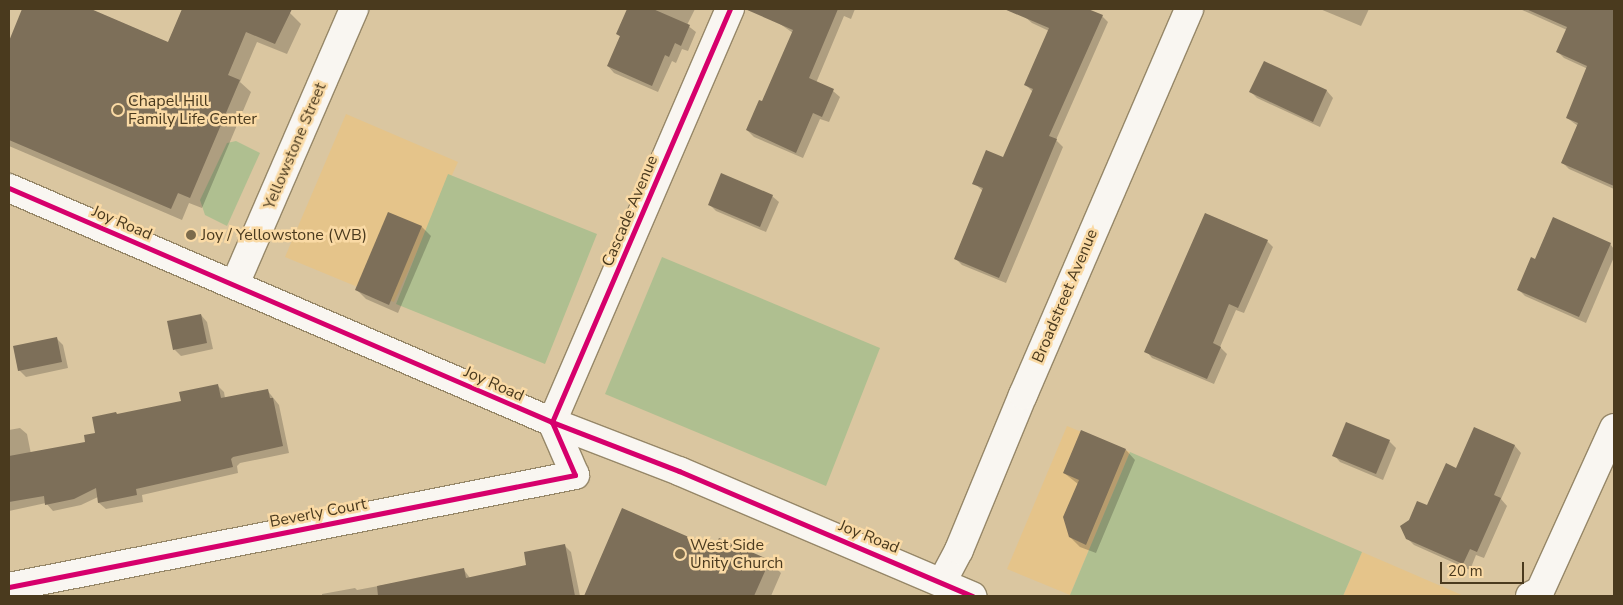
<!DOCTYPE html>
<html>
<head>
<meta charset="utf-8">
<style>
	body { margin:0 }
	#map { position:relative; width:1623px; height:605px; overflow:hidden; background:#dac6a0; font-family:"Nunito Sans",sans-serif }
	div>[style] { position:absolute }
	.built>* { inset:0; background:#e5c48a }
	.green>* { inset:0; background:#afbf90 }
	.shadow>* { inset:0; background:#0003 }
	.building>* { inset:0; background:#7d6f59 }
	.roads { filter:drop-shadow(1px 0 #968768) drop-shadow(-1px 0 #968768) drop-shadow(0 1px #968768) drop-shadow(0 -1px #968768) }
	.minor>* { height:28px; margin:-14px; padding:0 14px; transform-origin:14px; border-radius:14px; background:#f9f6f1 }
	.cycleway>* { height:5px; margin:-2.5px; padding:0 2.5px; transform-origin:2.5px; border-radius:2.5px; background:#d6006c }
	.dots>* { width:14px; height:14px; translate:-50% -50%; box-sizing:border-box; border:2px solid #fadaa5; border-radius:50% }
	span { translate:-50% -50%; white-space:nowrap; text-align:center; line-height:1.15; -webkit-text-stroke:5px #fadaa5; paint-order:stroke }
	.poi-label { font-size:16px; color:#4a3a1e }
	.left { translate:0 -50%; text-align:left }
	.street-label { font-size:16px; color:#4a3a1e }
	.frame { position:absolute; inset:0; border:10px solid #4a3a1e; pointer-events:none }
	.scale { position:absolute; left:1440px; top:562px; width:84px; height:22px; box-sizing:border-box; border:2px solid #4a3a1e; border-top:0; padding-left:6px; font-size:15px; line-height:18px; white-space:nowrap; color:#4a3a1e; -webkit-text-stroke:4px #fadaa5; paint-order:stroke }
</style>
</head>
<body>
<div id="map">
	<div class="built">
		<div style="clip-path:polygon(346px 114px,458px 162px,394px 302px,285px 257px)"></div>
		<div style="clip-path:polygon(1067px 426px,1130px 452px,1070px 595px,1007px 569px)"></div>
		<div style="clip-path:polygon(1362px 552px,1464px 596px,1343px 596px)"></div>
	</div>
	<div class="green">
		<div style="clip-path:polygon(236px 141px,260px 153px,227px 226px,205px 215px,200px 200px,227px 143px)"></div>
		<div style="clip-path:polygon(448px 174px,597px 234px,545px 364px,396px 304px)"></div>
		<div style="clip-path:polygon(662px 257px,880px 348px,826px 486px,605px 394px)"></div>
		<div style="clip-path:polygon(1130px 452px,1362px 552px,1343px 596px,1070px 595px)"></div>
	</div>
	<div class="shadow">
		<div style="clip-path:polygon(24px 9px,88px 9px,168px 43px,183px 9px,280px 9px,290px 13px,301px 24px,287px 54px,257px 42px,240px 82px,251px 92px,202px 208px,189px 203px,182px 220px,9px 146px,9px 44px)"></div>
		<div style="clip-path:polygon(628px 9px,695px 9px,687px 25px,696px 32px,688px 51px,682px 49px,676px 63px,672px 61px,658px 92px,614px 73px,608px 66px,621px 37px,617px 34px)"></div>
		<div style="clip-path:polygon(786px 9px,855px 9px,851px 19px,844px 16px,816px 83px,833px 91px,840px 97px,829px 122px,820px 119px,803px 158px,754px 137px,747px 130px,763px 103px,793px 33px,780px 24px)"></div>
		<div style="clip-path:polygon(1028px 9px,1084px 9px,1102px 16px,1108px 22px,1056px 140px,1063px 147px,1006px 283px,962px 265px,955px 258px,983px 191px,974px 183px,1003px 159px,1033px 92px,1026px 85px,1049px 31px,1032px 23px,1025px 17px)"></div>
		<div style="clip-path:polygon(1320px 9px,1369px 9px,1361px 26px)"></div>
		<div style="clip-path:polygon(1520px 9px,1614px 9px,1614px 189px,1569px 169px,1563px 163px,1578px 126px,1567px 118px,1588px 69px,1564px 58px,1558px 52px,1567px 30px)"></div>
		<div style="clip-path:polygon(1264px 63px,1327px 91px,1333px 98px,1320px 127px,1257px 98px,1251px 92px)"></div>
		<div style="clip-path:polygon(772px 196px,779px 202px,766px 232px,716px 211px,709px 204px)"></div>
		<div style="clip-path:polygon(389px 213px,422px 227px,431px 236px,398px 313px,366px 299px,357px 290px)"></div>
		<div style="clip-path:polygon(1267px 241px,1273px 247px,1244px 313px,1236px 310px,1220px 347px,1227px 354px,1214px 384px,1152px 358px,1146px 351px)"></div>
		<div style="clip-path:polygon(1610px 244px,1614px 249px,1614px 257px,1586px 323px,1525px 296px,1519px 290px,1535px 260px)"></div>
		<div style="clip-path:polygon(201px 315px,207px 322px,213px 349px,181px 356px,175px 350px)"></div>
		<div style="clip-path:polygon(56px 338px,63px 345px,68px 368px,26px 377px,19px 370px)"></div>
		<div style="clip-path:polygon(217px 385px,224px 392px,225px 398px,267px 390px,279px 405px,289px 453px,240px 463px,237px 466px,238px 473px,142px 495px,143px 502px,106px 509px,99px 503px,98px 497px,81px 505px,53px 511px,46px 503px,9px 511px,9px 430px,20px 428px,27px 434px,31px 454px,86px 443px,118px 415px,183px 402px)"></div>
		<div style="clip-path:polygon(1347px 424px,1389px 441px,1396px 448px,1383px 480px,1340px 462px,1334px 455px)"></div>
		<div style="clip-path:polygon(1475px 429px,1515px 446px,1521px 453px,1501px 499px,1507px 506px,1484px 558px,1476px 555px,1470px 570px,1414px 545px,1407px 538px,1457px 469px)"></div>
		<div style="clip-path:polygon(1082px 431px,1126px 450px,1135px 460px,1096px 553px,1080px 547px,1070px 537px,1078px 484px,1064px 473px)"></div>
		<div style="clip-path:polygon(623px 510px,715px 550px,769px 561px,781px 573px,771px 596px,586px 596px)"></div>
		<div style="clip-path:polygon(564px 545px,571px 552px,580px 596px,322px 596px,322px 594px,355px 588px,357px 590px,464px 570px,470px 578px,528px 566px)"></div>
	</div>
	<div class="building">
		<div style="clip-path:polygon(22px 9px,91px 9px,168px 42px,182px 9px,292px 9px,275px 44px,246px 32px,228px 75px,240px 80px,190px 198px,178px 193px,171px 209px,9px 140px,9px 41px)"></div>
		<div style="clip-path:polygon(627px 9px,653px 9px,690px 25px,681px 46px,675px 43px,669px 57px,665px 55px,652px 86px,607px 66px,620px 36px,616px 34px)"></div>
		<div style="clip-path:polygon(745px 9px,838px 9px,809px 78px,834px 89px,822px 117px,813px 113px,796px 153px,746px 130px,759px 100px,762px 101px,793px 30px)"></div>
		<div style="clip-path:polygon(1004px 9px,1088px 9px,1103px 15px,1049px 136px,1057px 139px,999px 278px,954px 259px,983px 188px,972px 184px,986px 150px,1003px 157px,1033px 89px,1024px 85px,1049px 28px)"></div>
		<div style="clip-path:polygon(1526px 9px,1614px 9px,1614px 186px,1561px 163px,1578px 123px,1566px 118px,1587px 66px,1556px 52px,1567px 27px)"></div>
		<div style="clip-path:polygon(1264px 61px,1327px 90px,1313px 122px,1249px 92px)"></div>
		<div style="clip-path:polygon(721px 173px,773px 195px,760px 227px,708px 205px)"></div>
		<div style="clip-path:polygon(388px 212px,422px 226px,389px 305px,355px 290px)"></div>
		<div style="clip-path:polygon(1205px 213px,1268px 240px,1238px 308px,1229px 304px,1213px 343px,1221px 347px,1207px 379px,1144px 352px)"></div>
		<div style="clip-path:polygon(1553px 217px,1611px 243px,1579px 317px,1517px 290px,1531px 257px,1535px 259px)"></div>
		<div style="clip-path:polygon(201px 314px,207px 343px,173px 350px,167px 321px)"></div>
		<div style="clip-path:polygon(57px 337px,62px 362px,18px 371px,13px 346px)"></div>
		<div style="clip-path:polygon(218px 384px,221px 398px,268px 389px,270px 398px,273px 398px,283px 446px,233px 457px,231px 459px,233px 467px,136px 489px,137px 495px,98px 503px,96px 488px,74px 499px,45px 505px,44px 496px,9px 502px,9px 456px,85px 442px,84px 435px,95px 433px,92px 417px,116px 412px,117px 414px,181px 401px,179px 392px)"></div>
		<div style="clip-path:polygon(1346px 422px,1390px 440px,1376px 474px,1332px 456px)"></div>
		<div style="clip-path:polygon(1474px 427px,1515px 445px,1494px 495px,1501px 498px,1477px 552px,1470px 549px,1463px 564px,1406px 539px,1400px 526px,1409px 520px,1417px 501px,1427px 505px,1446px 463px,1456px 468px)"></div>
		<div style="clip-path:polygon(1081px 430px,1126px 449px,1086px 545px,1069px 537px,1063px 517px,1079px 480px,1063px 473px)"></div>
		<div style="clip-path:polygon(622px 508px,714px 548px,719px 538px,770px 560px,754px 596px,584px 596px)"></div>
		<div style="clip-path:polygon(565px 544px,575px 596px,378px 596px,377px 586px,464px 568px,466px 578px,526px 565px,524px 552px)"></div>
	</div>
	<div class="roads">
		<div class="minor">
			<div style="left:9px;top:188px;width:591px;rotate:23.31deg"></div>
			<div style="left:552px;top:422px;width:136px;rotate:21.1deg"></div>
			<div style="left:679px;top:471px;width:319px;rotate:23.1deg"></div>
			<div style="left:235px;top:284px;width:300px;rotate:-66.6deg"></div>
			<div style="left:942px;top:582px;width:36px;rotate:-62deg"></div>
			<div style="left:959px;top:550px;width:168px;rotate:-67.6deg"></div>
			<div style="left:1023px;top:395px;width:420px;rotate:-66.7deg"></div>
			<div style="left:9px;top:587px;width:577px;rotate:-11.19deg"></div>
			<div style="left:575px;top:475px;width:58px;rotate:-113.5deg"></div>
			<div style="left:552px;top:422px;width:450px;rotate:-66.7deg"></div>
			<div style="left:1530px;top:596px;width:11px;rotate:-27deg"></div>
			<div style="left:1540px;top:591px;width:179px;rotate:-65.6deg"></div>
		</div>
	</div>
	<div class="cycleway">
		<div style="left:9px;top:188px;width:591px;rotate:23.31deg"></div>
		<div style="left:552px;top:422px;width:136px;rotate:21.1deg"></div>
		<div style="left:679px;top:471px;width:319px;rotate:23.1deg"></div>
		<div style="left:9px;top:587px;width:577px;rotate:-11.19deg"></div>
		<div style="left:575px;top:475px;width:58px;rotate:-113.5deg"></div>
		<div style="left:552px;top:422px;width:450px;rotate:-66.7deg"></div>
	</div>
	<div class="dots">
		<div style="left:118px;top:110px;background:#7c6b4c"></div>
		<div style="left:191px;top:235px;background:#7c6b4c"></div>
		<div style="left:680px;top:554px;background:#7c6b4c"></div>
	</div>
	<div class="poi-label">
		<span class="left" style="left:128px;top:110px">Chapel Hill<br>Family Life Center</span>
		<span class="left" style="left:201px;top:235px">Joy / Yellowstone (WB)</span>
		<span class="left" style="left:690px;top:554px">West Side<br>Unity Church</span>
	</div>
	<div class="street-label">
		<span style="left:295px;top:146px;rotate:-67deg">Yellowstone Street</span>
		<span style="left:630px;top:211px;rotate:-67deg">Cascade Avenue</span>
		<span style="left:122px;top:223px;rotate:23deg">Joy Road</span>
		<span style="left:1065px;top:296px;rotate:-67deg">Broadstreet Avenue</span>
		<span style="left:494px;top:384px;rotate:24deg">Joy Road</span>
		<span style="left:318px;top:513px;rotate:-11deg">Beverly Court</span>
		<span style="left:869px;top:537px;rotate:22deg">Joy Road</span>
	</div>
	<div class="frame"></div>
	<div class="scale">20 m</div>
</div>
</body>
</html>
